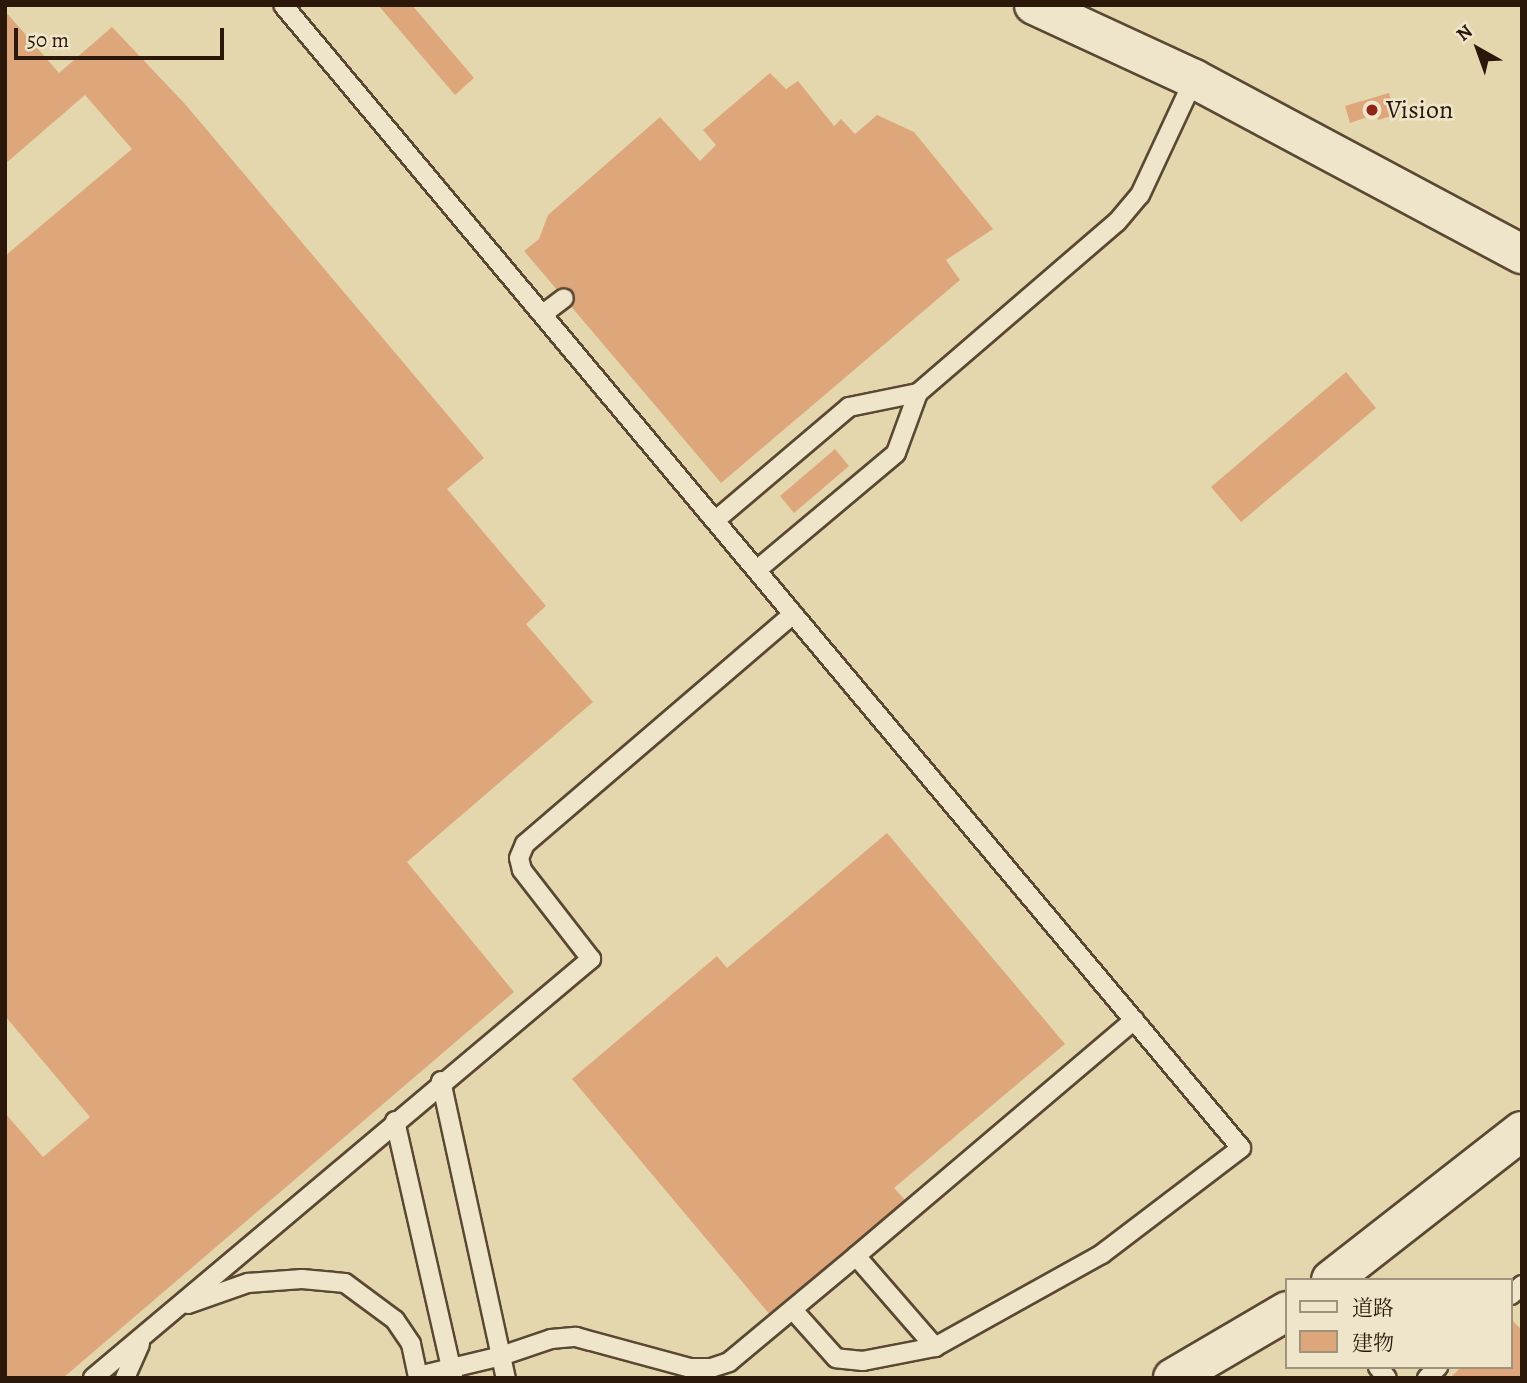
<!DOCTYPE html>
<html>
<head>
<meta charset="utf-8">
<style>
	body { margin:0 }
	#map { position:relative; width:1527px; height:1383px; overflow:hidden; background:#e5d7ad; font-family:Alegreya,"Noto Serif JP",serif }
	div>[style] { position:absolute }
	.building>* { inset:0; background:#dea77b }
	.roads { filter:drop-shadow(2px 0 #5a4833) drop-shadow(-2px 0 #5a4833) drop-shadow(0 2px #5a4833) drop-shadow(0 -2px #5a4833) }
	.service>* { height:18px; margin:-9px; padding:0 9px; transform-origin:9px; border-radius:9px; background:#eee5ca }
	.tertiary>* { height:38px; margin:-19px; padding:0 19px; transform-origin:19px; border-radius:19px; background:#eee5ca }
	.dots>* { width:19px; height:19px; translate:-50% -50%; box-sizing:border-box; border:4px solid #eee5ca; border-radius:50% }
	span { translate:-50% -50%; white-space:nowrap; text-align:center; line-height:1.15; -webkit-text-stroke:5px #eee5ca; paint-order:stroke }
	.poi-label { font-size:26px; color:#2b180a }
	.left { translate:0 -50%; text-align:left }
	.frame { position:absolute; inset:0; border:7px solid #2b180a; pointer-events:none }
	.legend { position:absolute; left:1285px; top:1278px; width:228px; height:91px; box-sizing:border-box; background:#eee5ca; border:2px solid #a0937d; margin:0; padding:9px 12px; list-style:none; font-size:21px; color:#2b180a }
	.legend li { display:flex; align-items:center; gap:14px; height:35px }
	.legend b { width:35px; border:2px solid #a0937d }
	.north { position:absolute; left:1443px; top:14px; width:70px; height:70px; -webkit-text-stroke:5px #eee5ca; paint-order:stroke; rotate:320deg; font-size:19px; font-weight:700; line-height:28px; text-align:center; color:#2b180a }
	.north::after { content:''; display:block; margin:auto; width:24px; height:32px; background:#2b180a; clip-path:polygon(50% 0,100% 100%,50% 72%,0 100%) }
	.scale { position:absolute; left:14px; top:28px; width:210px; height:32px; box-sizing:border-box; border:4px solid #2b180a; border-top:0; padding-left:9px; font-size:21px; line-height:24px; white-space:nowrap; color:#2b180a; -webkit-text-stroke:5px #eee5ca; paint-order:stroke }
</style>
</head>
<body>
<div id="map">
	<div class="building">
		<div style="clip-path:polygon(378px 5px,412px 5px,474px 78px,455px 95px)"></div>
		<div style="clip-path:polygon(5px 11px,59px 73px,112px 27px,185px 104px,484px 458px,447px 489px,546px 606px,526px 624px,593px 702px,407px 862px,514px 992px,63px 1378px,5px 1378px,5px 1113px,43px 1157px,90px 1117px,5px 1016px,5px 256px,132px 149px,85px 95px,5px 164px)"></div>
		<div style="clip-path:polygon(770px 73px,786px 89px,798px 81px,834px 126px,841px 119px,855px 134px,877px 115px,914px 132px,993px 229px,946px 260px,960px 280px,721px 483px,524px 251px,539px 239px,548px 215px,660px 117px,700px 161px,716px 145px,703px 130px)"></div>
		<div style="clip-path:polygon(1389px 93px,1395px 115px,1378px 120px,1376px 114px,1350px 123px,1345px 106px)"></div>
		<div style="clip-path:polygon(1346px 372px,1376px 408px,1241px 522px,1211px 487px)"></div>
		<div style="clip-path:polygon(835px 449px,849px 466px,794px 513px,780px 496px)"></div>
		<div style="clip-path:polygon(887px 833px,1065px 1044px,894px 1188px,906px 1201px,771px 1316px,572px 1079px,717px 956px,727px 968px)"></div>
		<div style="clip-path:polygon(1511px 1319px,1522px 1330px,1522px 1378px,1450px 1378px,1461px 1367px,1511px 1367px)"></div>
	</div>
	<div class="roads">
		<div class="service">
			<div style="left:543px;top:314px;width:26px;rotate:-37deg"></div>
			<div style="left:717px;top:519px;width:173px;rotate:-40.3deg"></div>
			<div style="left:849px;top:407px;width:70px;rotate:-11.5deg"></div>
			<div style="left:758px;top:569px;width:180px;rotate:-40deg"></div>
			<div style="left:896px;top:453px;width:64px;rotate:-69.9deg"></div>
			<div style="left:918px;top:393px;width:262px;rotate:-40.7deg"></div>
			<div style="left:1117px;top:222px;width:35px;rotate:-50deg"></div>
			<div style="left:1140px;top:195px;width:128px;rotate:-65deg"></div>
			<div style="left:793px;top:614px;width:697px;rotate:50deg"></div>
			<div style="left:1241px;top:1148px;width:175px;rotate:142.7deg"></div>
			<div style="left:1102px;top:1254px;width:191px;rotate:150.9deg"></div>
			<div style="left:441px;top:1081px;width:304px;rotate:77.7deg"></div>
			<div style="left:395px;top:1121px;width:262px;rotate:77.2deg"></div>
			<div style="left:856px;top:1256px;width:365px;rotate:-40.3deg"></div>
			<div style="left:1511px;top:1295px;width:15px;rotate:-42deg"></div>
			<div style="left:188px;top:1304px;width:64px;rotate:-19.3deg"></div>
			<div style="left:248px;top:1283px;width:54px;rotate:-4.2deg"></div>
			<div style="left:302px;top:1279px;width:43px;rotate:5.3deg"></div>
			<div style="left:345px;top:1283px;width:62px;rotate:36.5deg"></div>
			<div style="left:395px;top:1320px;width:29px;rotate:56deg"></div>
			<div style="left:411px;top:1344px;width:35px;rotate:78deg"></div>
			<div style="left:1378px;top:1367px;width:14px;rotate:51deg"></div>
			<div style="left:418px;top:1376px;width:85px;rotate:-13.5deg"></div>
			<div style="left:501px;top:1356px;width:53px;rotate:-18.8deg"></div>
			<div style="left:551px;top:1339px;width:25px;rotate:-5deg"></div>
			<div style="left:576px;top:1337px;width:118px;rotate:15.2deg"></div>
			<div style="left:690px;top:1368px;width:21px"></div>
			<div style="left:711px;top:1368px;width:19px;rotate:-18deg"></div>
			<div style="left:729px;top:1362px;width:165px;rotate:-39.8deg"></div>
			<div style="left:856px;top:1256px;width:121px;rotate:49deg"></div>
			<div style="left:935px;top:1347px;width:73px;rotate:169deg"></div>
			<div style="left:863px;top:1361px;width:27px;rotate:-174deg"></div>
			<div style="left:836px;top:1358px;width:64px;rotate:-131.9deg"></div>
			<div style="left:93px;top:1378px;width:651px;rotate:-40.08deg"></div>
			<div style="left:591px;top:959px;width:113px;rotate:-127.8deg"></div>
			<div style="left:522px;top:870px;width:12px;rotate:-104deg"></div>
			<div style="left:519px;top:858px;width:15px;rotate:-67deg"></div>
			<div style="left:525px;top:844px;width:353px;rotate:-40.6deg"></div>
			<div style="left:793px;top:614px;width:794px;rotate:-129.94deg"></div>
			<div style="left:125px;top:1378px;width:37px;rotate:-66deg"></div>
			<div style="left:1427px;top:1378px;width:16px;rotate:-45deg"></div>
		</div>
		<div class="tertiary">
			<div style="left:1034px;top:5px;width:176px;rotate:24.8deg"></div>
			<div style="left:1194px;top:79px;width:372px;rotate:28.1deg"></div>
			<div style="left:1331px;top:1280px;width:242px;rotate:-38deg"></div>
			<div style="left:1173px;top:1378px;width:132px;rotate:-30.4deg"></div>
		</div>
	</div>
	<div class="dots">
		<div style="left:1372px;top:110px;background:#8f2418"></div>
	</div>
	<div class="poi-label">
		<span class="left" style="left:1386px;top:110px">Vision</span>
	</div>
	<div class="frame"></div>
	<ul class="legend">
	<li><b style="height:9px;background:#eee5ca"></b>道路</li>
	<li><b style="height:19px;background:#dea77b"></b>建物</li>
	</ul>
	<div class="north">N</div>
	<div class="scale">50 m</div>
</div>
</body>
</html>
